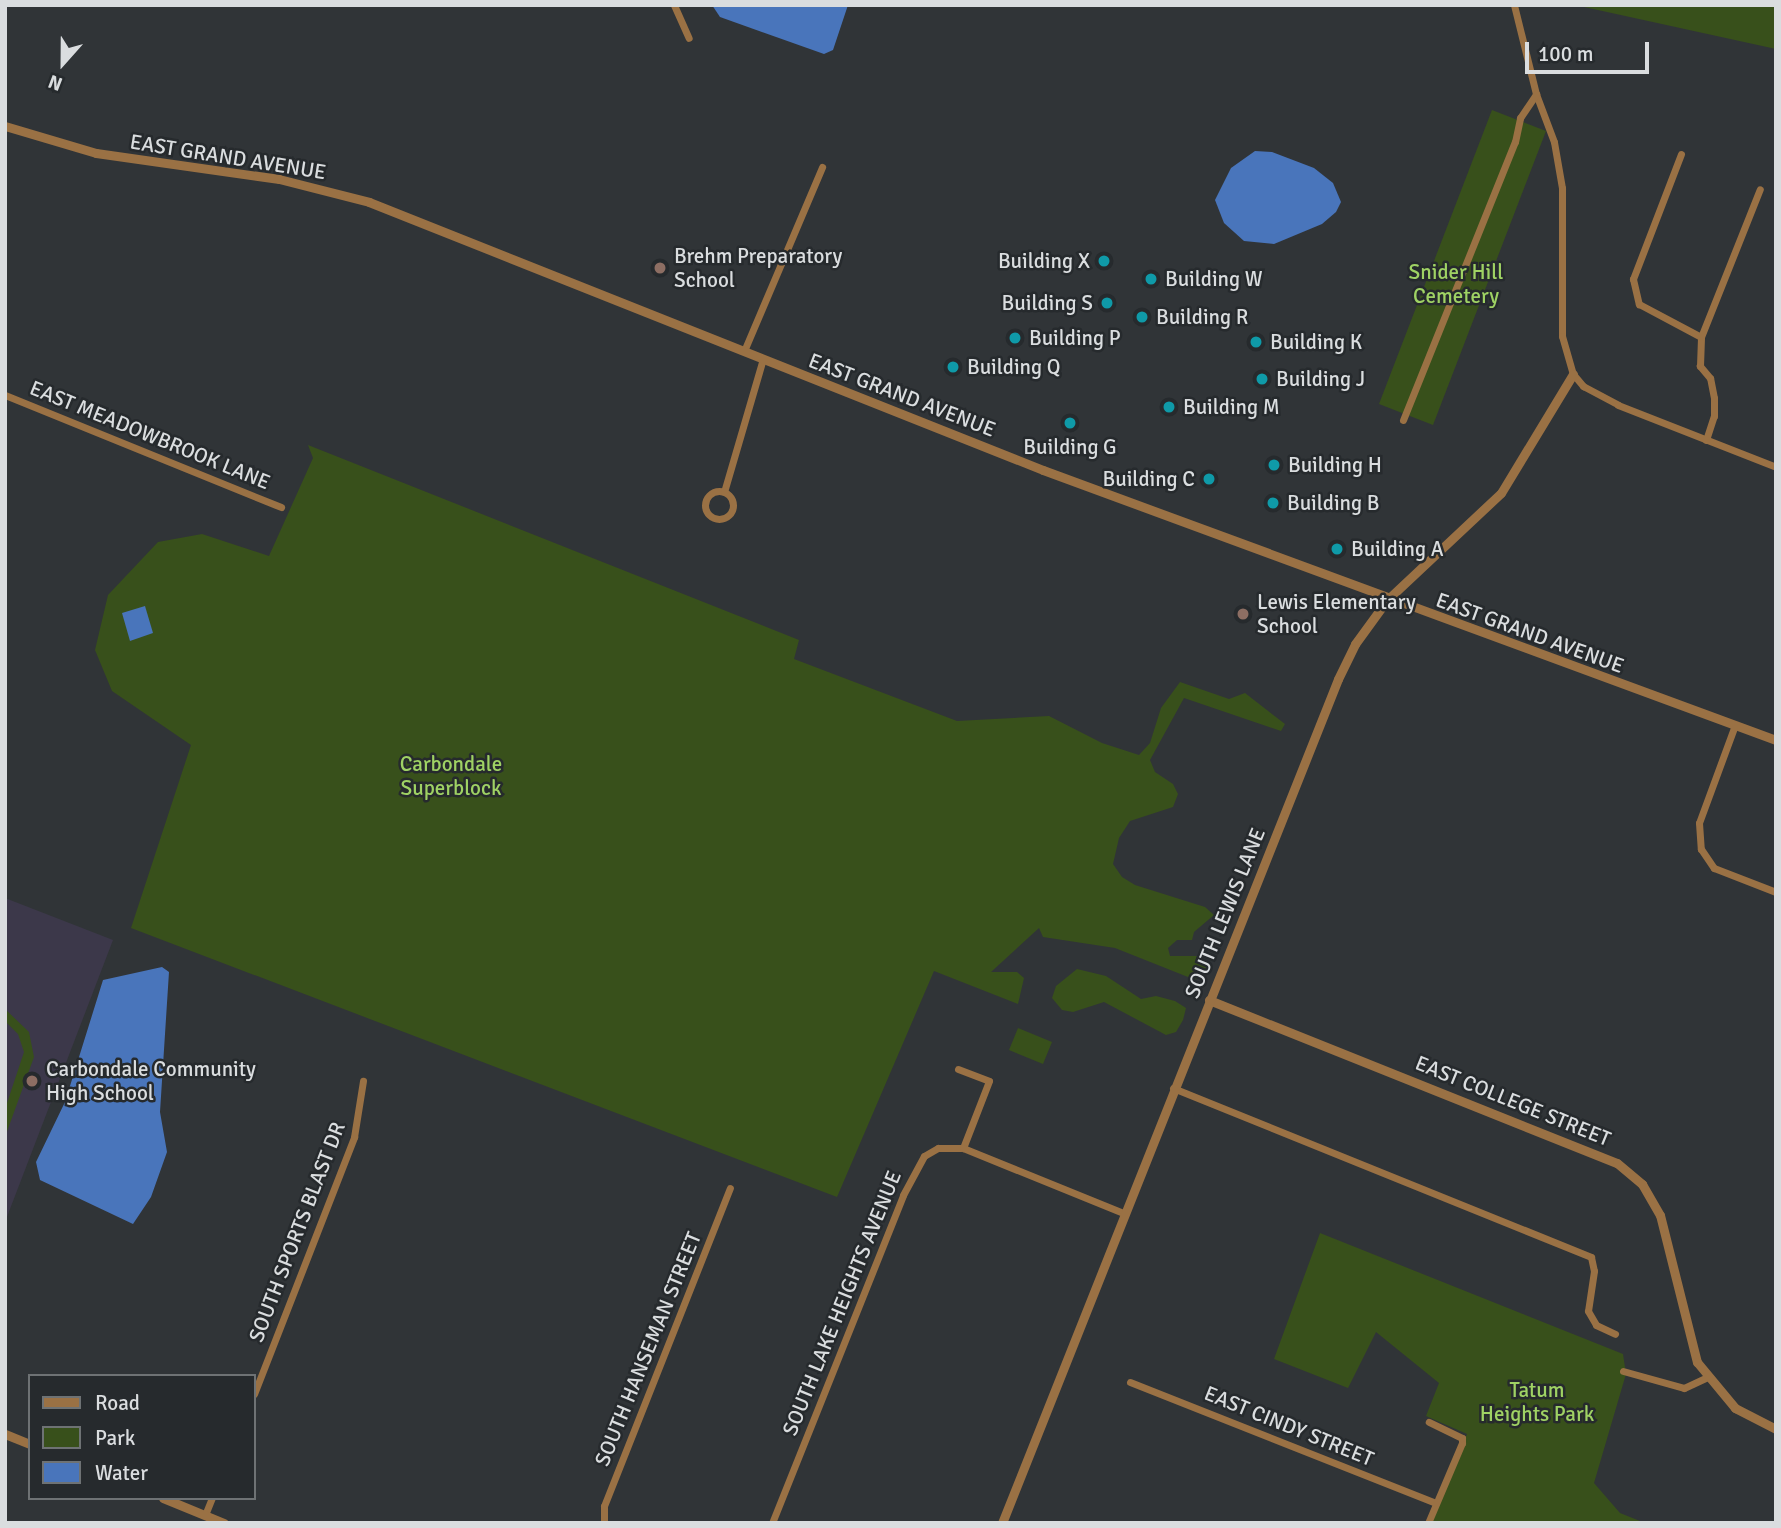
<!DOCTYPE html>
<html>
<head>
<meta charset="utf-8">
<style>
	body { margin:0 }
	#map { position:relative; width:1781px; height:1528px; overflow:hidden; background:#303437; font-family:Signika,sans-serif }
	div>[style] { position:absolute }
	.education>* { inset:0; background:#3c384a }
	.green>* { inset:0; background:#38501b }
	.water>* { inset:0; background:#4975bb }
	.minor>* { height:7px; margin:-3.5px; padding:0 3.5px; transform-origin:3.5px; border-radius:3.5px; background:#9a7144 }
	.minor>.ring { margin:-3.5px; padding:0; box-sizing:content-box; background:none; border:7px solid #9a7144; border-radius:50% }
	.tertiary>* { height:9px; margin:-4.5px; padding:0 4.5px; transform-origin:4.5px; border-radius:4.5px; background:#9a7144 }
	.dots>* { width:19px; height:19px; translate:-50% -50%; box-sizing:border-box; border:4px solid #262a2d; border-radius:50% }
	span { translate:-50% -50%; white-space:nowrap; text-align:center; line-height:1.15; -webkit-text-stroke:5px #262a2d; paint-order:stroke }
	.street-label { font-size:21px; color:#dadddf }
	.poi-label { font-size:21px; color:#dadddf }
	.left { translate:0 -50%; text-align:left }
	.right { translate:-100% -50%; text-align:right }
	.park-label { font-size:21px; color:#9fd264 }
	.frame { position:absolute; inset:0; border:7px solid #dadddf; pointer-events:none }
	.legend { position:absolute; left:28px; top:1374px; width:228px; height:126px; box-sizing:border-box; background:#262a2d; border:2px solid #6e7274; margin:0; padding:9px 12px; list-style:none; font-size:21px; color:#dadddf }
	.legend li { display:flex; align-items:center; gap:14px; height:35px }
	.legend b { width:35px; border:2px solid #6e7274 }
	.north { position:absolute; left:28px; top:28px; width:70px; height:70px; -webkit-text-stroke:5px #262a2d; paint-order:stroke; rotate:201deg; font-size:19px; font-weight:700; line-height:28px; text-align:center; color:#dadddf }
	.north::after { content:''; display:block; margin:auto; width:24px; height:32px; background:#dadddf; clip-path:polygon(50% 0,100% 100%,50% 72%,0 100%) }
	.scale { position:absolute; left:1525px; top:42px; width:124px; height:32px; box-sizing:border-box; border:4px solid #dadddf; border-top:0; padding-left:9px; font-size:21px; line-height:24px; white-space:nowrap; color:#dadddf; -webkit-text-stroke:5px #262a2d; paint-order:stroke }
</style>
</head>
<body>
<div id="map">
	<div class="education">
		<div style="clip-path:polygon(5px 898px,113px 940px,5px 1222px)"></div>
	</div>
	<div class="green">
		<div style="clip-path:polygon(1575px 5px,1776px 5px,1776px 49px)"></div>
		<div style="clip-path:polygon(1492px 110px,1546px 131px,1433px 425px,1379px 404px)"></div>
		<div style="clip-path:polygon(308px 445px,799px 640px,794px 659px,957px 721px,1049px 716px,1102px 743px,1139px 755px,1150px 743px,1161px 708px,1180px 682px,1229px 699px,1245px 693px,1285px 724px,1281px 731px,1184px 698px,1150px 760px,1155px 772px,1173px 784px,1178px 794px,1173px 807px,1130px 821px,1119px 838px,1113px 864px,1122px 877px,1135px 885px,1205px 907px,1214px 915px,1194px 932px,1192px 940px,1177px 940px,1168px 948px,1170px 956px,1201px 956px,1208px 965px,1204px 977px,1193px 979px,1115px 948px,1043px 937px,1039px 928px,991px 972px,1017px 972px,1024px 978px,1018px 1004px,934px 971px,837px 1197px,131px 928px,191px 745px,112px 691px,95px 650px,108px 595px,158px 542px,202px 534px,269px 556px,313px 458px)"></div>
		<div style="clip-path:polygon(1077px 969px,1106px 976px,1141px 999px,1156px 996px,1175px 1001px,1186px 1008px,1183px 1020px,1176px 1032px,1166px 1035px,1104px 1002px,1073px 1012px,1062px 1010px,1052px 998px,1056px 986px)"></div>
		<div style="clip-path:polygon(5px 1009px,29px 1032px,34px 1057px,5px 1137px,5px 1109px,24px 1052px,18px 1034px,5px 1021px)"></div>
		<div style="clip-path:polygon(1018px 1028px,1052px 1042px,1043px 1064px,1009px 1050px)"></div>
		<div style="clip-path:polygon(1320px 1233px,1623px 1354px,1626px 1374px,1594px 1483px,1620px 1513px,1645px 1523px,1432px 1523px,1467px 1434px,1426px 1416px,1439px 1383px,1376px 1332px,1348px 1388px,1274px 1359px)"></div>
	</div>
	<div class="water">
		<div style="clip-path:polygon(712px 5px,848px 5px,833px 50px,824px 54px,720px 17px)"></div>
		<div style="clip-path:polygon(1255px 151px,1272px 152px,1314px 168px,1333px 183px,1341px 202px,1336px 212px,1322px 224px,1274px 244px,1244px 241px,1224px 223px,1215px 200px,1231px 168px)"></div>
		<div style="clip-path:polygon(145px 606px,153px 633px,130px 641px,122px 613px)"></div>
		<div style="clip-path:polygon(162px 967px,169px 972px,160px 1112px,167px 1152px,151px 1197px,133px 1224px,40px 1180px,36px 1162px,65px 1102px,103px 980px)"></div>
	</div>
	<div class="minor">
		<div style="left:674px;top:5px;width:36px;rotate:66deg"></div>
		<div style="left:1514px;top:5px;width:92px;rotate:76.1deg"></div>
		<div style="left:1536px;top:94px;width:51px;rotate:69.4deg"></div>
		<div style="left:1554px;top:142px;width:47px;rotate:80.1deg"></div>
		<div style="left:1562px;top:188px;width:148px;rotate:90deg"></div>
		<div style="left:1562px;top:336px;width:40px;rotate:74deg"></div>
		<div style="left:1573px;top:374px;width:16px;rotate:50deg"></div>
		<div style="left:1583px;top:386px;width:40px;rotate:28deg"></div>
		<div style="left:1618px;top:405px;width:170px;rotate:21.4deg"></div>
		<div style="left:1681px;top:154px;width:134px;rotate:111deg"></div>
		<div style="left:1633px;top:279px;width:26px;rotate:77deg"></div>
		<div style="left:1639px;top:304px;width:70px;rotate:28deg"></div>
		<div style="left:744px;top:351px;width:200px;rotate:-67deg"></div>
		<div style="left:5px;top:395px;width:298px;rotate:22.1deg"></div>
		<div style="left:1403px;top:420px;width:300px;rotate:-68.1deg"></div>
		<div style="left:1515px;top:142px;width:25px;rotate:-78deg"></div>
		<div style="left:1520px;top:118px;width:29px;rotate:-56deg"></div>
		<div style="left:1706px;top:440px;width:25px;rotate:-72deg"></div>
		<div style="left:1714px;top:416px;width:18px;rotate:-90deg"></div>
		<div style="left:1714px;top:398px;width:20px;rotate:-101deg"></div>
		<div style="left:1710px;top:378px;width:16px;rotate:-130deg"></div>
		<div style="left:1700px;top:366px;width:29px;rotate:-88deg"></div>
		<div style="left:1701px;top:337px;width:159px;rotate:-68.3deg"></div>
		<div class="ring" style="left:705px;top:491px;width:21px;height:21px"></div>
		<div style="left:724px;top:492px;width:139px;rotate:-73.7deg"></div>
		<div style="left:1735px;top:725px;width:104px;rotate:110.2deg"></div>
		<div style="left:1699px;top:823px;width:26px;rotate:86deg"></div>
		<div style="left:1701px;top:849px;width:23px;rotate:56deg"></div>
		<div style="left:1714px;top:868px;width:66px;rotate:21.2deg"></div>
		<div style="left:958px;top:1069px;width:33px;rotate:21deg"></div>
		<div style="left:989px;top:1081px;width:72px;rotate:111.2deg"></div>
		<div style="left:1173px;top:1088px;width:451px;rotate:22deg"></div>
		<div style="left:1591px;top:1257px;width:14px;rotate:78deg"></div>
		<div style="left:1594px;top:1271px;width:40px;rotate:98.5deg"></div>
		<div style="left:1588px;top:1311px;width:16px;rotate:60deg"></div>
		<div style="left:1596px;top:1325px;width:21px;rotate:25deg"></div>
		<div style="left:1623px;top:1371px;width:63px;rotate:15.6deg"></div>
		<div style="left:1684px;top:1388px;width:26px;rotate:-25deg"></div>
		<div style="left:1130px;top:1382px;width:329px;rotate:21.6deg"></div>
		<div style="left:254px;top:1394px;width:276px;rotate:-68.7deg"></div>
		<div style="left:354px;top:1137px;width:57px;rotate:-80.9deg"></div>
		<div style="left:205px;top:1515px;width:18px;rotate:-68deg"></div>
		<div style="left:604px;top:1523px;width:17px;rotate:-90deg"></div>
		<div style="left:604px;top:1506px;width:342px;rotate:-68.4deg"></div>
		<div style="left:772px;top:1523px;width:353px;rotate:-68.2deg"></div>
		<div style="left:903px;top:1195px;width:44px;rotate:-61.7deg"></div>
		<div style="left:924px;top:1156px;width:16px;rotate:-30deg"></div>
		<div style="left:938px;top:1148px;width:25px"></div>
		<div style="left:963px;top:1148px;width:173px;rotate:22.1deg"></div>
		<div style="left:1428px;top:1523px;width:87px;rotate:-67deg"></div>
		<div style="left:1462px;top:1443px;width:5px;rotate:-90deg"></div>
		<div style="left:1462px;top:1438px;width:37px;rotate:-154deg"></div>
	</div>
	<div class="tertiary">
		<div style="left:5px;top:126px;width:95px;rotate:16.5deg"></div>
		<div style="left:96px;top:153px;width:185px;rotate:8.1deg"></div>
		<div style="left:279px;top:179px;width:93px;rotate:14.3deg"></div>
		<div style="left:369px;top:202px;width:725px;rotate:21.68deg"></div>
		<div style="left:1043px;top:470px;width:781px;rotate:20.22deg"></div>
		<div style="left:1209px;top:1000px;width:439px;rotate:21.8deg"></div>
		<div style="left:1617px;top:1163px;width:33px;rotate:40deg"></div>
		<div style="left:1642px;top:1184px;width:36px;rotate:60deg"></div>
		<div style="left:1660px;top:1215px;width:152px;rotate:75.9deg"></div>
		<div style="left:1697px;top:1362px;width:60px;rotate:50.4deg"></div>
		<div style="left:1735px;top:1408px;width:46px;rotate:27.1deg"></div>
		<div style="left:5px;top:1434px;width:27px;rotate:22deg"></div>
		<div style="left:163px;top:1498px;width:66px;rotate:22.3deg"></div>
		<div style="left:1002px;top:1523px;width:908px;rotate:-68.29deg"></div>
		<div style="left:1338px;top:679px;width:39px;rotate:-64deg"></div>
		<div style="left:1355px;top:644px;width:54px;rotate:-54deg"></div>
		<div style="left:1387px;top:600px;width:156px;rotate:-43.2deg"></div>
		<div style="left:1501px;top:493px;width:139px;rotate:-58.8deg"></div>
	</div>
	<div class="dots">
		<div style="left:1104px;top:261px;background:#0f9aa8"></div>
		<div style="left:660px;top:268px;background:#8d6e63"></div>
		<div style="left:1151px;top:279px;background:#0f9aa8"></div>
		<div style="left:1107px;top:303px;background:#0f9aa8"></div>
		<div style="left:1142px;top:317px;background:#0f9aa8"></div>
		<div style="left:1015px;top:338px;background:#0f9aa8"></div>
		<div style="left:1256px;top:342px;background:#0f9aa8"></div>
		<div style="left:953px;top:367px;background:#0f9aa8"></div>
		<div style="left:1262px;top:379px;background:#0f9aa8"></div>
		<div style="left:1169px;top:407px;background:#0f9aa8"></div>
		<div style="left:1070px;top:423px;background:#0f9aa8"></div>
		<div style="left:1274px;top:465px;background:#0f9aa8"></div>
		<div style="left:1209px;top:479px;background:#0f9aa8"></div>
		<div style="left:1273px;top:503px;background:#0f9aa8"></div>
		<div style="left:1337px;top:549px;background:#0f9aa8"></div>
		<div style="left:1243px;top:614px;background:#8d6e63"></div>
		<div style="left:32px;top:1081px;background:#8d6e63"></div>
	</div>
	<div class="street-label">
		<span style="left:228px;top:157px;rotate:9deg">EAST GRAND AVENUE</span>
		<span style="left:902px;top:395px;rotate:21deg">EAST GRAND AVENUE</span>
		<span style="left:150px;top:435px;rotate:22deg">EAST MEADOWBROOK LANE</span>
		<span style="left:1530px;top:633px;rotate:20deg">EAST GRAND AVENUE</span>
		<span style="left:1225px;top:913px;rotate:-68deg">SOUTH LEWIS LANE</span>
		<span style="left:1513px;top:1101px;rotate:22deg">EAST COLLEGE STREET</span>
		<span style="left:297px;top:1232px;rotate:-69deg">SOUTH SPORTS BLAST DR</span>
		<span style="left:842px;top:1303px;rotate:-68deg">SOUTH LAKE HEIGHTS AVENUE</span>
		<span style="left:648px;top:1349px;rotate:-68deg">SOUTH HANSEMAN STREET</span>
		<span style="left:1289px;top:1426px;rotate:22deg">EAST CINDY STREET</span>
	</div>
	<div class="poi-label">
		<span class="left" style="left:674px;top:268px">Brehm Preparatory<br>School</span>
		<span class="right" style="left:1090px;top:261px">Building X</span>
		<span class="left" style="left:1165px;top:279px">Building W</span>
		<span class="right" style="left:1093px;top:303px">Building S</span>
		<span class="left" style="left:1156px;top:317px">Building R</span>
		<span class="left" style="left:1029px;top:338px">Building P</span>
		<span class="left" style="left:1270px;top:342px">Building K</span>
		<span class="left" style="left:967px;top:367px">Building Q</span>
		<span class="left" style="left:1276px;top:379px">Building J</span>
		<span class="left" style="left:1183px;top:407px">Building M</span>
		<span style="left:1070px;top:447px">Building G</span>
		<span class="left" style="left:1288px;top:465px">Building H</span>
		<span class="right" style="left:1195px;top:479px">Building C</span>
		<span class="left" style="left:1287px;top:503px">Building B</span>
		<span class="left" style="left:1351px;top:549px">Building A</span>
		<span class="left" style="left:1257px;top:614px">Lewis Elementary<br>School</span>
		<span class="left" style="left:46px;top:1081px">Carbondale Community<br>High School</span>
	</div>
	<div class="park-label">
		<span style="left:1456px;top:284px">Snider Hill<br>Cemetery</span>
		<span style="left:451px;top:776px">Carbondale<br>Superblock</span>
		<span style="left:1537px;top:1402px">Tatum<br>Heights Park</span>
	</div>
	<div class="frame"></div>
	<ul class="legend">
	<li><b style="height:9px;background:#9a7144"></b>Road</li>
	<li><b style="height:19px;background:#38501b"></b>Park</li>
	<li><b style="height:19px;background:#4975bb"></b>Water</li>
	</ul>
	<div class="north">N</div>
	<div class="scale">100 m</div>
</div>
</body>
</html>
